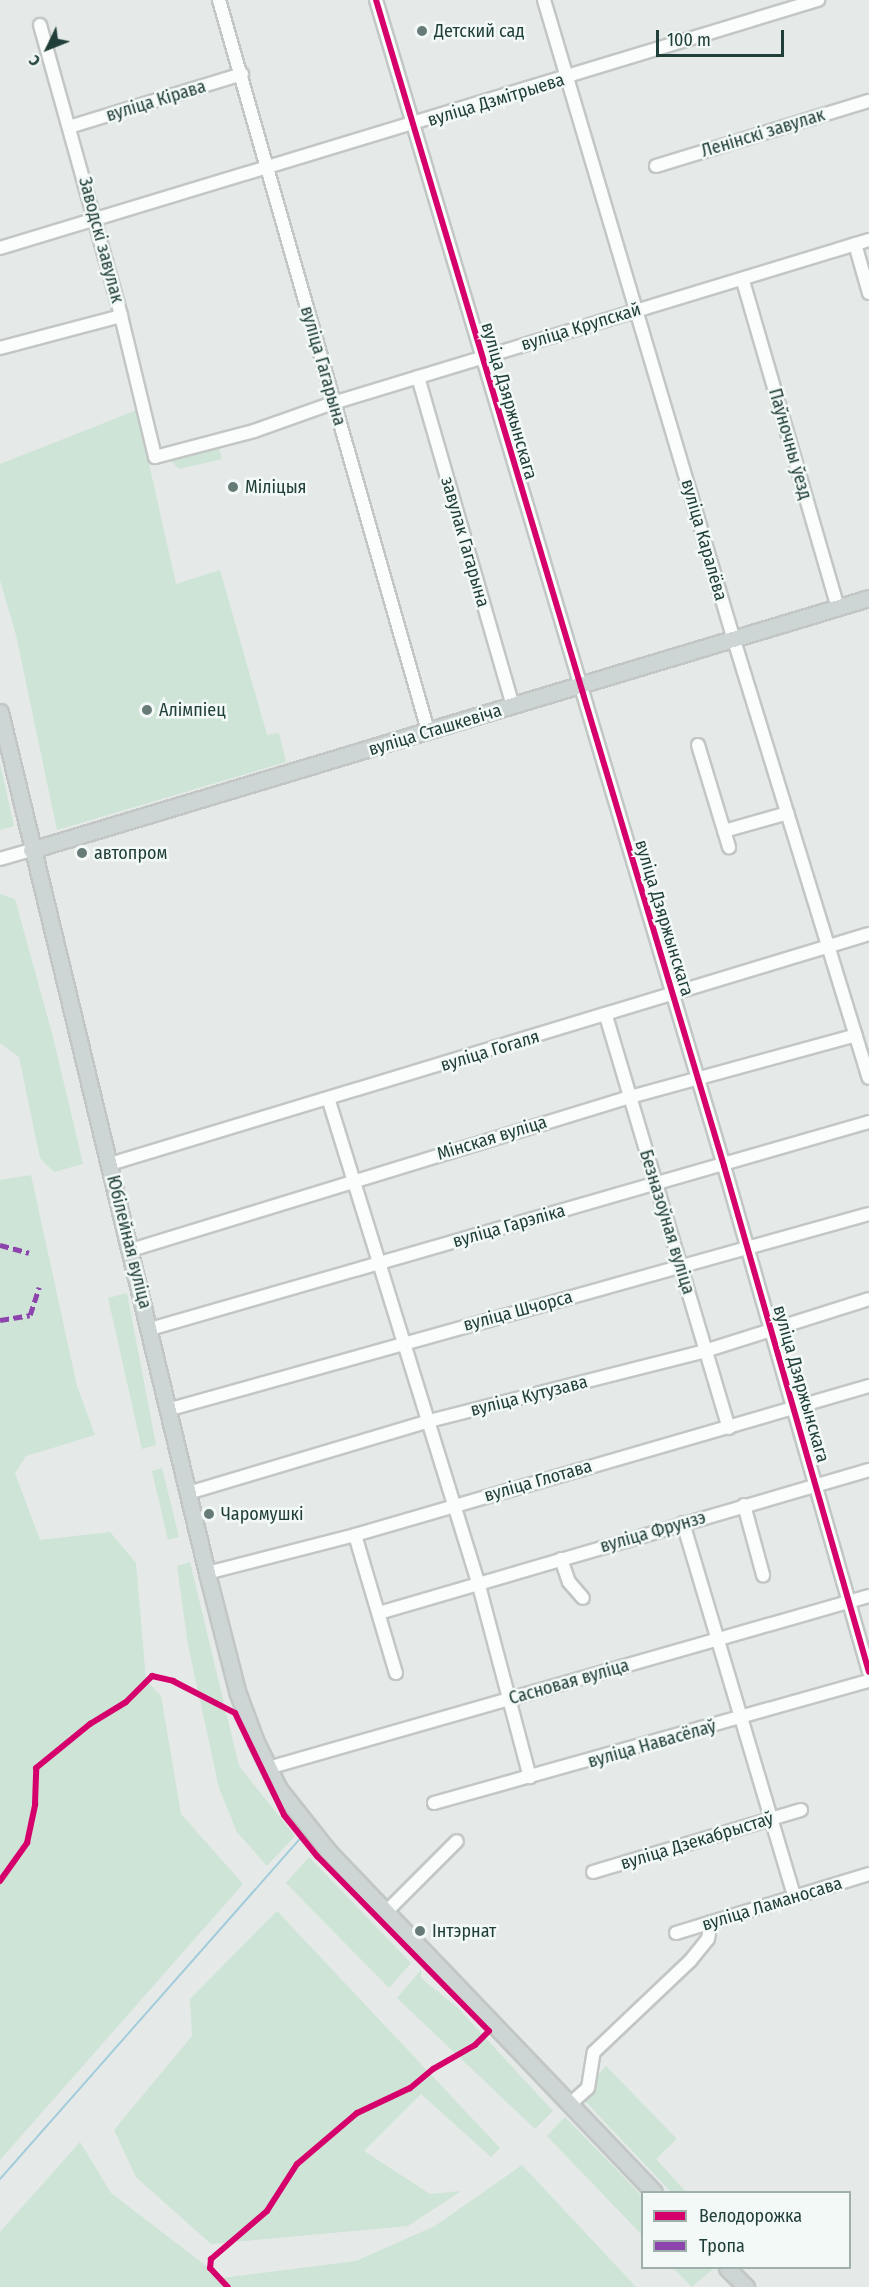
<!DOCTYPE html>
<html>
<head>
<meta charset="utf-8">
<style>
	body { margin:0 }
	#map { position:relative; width:869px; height:2287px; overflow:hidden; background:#e5eae8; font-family:"Fira Sans Condensed",sans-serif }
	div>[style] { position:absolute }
	.green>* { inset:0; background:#cde4d6 }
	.stream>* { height:2px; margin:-1px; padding:0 1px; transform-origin:1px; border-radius:1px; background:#a3ccdb }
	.roads { filter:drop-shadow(2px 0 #c2c7c5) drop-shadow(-2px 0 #c2c7c5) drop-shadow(0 2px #c2c7c5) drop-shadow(0 -2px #c2c7c5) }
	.minor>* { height:12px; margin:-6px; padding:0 6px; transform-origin:6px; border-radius:6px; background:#fbfcfc }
	.major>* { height:15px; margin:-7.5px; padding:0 7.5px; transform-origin:7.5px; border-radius:7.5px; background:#cdd6d4 }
	.quiet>* { height:4.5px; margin-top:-2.25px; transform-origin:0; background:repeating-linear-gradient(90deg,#8e44ad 0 9px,transparent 0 13.5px) }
	.cycleway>* { height:6px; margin:-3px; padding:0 3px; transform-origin:3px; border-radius:3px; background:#d6006c }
	.dots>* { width:16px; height:16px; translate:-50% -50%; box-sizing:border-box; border:3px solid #f3f9f7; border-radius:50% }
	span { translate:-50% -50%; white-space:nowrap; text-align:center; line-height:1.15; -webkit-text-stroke:5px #f3f9f7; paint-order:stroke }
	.poi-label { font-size:18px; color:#213f3a }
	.left { translate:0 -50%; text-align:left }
	.street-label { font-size:18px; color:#213f3a }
	.legend { position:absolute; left:641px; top:2191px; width:210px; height:78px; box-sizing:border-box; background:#f3f9f7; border:2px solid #9fafab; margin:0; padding:8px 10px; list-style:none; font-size:18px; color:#213f3a }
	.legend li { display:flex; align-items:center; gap:12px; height:30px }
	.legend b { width:30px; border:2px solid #9fafab }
	.north { position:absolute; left:18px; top:18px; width:60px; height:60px; -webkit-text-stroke:4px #f3f9f7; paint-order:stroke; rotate:227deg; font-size:16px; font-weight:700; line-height:24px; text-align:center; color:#213f3a }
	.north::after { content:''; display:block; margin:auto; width:21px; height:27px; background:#213f3a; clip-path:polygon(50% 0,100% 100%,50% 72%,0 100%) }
	.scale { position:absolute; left:656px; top:30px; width:128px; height:27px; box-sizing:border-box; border:3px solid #213f3a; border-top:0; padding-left:8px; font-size:18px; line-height:21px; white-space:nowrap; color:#213f3a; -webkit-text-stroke:4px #f3f9f7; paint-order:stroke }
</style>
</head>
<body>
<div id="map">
	<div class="green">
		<div style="clip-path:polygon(137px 410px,176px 584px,220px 570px,267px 735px,279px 733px,286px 762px,57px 830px,16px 635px,0 580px,0 464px)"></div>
		<div style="clip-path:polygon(218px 445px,222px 459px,179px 469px,168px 458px)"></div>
		<div style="clip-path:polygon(0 764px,14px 826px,0 830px)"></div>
		<div style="clip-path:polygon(0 894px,15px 899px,53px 1037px,83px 1164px,54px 1172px,40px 1158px,19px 1057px,0 1043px)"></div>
		<div style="clip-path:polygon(31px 1175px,77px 1386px,95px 1435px,26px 1456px,15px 1473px,40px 1540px,110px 1532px,136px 1563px,146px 1680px,161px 1696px,181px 1814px,243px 1884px,0 2160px,0 1180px)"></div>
		<div style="clip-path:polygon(127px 1293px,156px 1445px,142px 1449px,108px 1298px)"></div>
		<div style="clip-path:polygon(162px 1468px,179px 1537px,168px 1540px,152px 1471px)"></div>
		<div style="clip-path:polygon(190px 1562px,239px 1766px,295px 1836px,267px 1866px,237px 1832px,219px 1788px,188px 1645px,177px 1566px)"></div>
		<div style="clip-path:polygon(309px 1857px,411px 1963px,389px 1988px,286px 1883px)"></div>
		<div style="clip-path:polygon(277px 1911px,500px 2148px,491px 2157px,421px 2094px,364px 2151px,430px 2194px,461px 2191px,408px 2226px,211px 2244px,136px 2177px,114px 2130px,192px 2036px,190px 1999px)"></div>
		<div style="clip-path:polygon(421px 1970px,421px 1978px,458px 2008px,553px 2111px,535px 2129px,397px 1998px)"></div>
		<div style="clip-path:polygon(606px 2066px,677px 2139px,656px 2159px,686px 2192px,671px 2192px,585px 2101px,593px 2081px)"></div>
		<div style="clip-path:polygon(565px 2117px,642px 2196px,642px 2235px,547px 2136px)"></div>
		<div style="clip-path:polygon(80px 2142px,111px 2193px,222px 2278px,356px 2261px,435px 2226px,522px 2165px,636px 2287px,0 2287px,0 2232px)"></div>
		<div style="clip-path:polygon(673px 2268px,714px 2268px,692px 2287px)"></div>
	</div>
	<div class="stream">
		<div style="left:0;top:2179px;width:453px;rotate:-48.6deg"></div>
	</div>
	<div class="roads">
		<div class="minor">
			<div style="left:219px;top:0;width:760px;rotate:74.04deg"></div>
			<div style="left:376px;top:0;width:1217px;rotate:73.38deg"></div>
			<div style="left:724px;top:1166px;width:526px;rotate:74.01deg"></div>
			<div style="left:544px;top:0;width:668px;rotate:73.47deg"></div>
			<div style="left:734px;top:640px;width:458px;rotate:72.9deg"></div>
			<div style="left:40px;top:25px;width:302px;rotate:74.4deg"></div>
			<div style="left:121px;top:316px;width:145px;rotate:76.4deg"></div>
			<div style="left:155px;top:457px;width:102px;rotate:-14.7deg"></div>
			<div style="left:254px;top:431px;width:84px;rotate:-19.5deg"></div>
			<div style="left:333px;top:403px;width:560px;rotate:-16.91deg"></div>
			<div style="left:69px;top:127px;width:181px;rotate:-17deg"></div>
			<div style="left:656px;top:166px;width:223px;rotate:-17deg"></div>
			<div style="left:855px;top:244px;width:51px;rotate:74.1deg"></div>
			<div style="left:0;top:248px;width:855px;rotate:-16.87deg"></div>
			<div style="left:743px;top:281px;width:340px;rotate:73.8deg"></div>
			<div style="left:0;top:348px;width:125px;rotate:-14.8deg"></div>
			<div style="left:418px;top:377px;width:343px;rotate:73.9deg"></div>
			<div style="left:698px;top:745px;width:107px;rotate:73.1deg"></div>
			<div style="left:724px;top:831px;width:66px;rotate:-15.7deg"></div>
			<div style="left:0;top:859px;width:32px;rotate:-16deg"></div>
			<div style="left:606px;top:1016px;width:430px;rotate:73.4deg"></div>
			<div style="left:329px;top:1101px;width:504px;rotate:72.79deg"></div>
			<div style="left:478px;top:1582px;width:202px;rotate:75.1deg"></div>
			<div style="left:110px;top:1164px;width:793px;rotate:-16.86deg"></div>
			<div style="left:131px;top:1250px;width:522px;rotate:-17.05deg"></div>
			<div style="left:630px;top:1097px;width:234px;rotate:-15.3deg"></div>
			<div style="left:150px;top:1329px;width:748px;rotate:-16.06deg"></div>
			<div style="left:167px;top:1410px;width:729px;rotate:-15.6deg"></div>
			<div style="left:188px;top:1493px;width:252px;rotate:-16.6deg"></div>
			<div style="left:429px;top:1421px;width:285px;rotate:-14.2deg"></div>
			<div style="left:705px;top:1351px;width:172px;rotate:-17.6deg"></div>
			<div style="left:744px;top:1505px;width:73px;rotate:74.8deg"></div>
			<div style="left:683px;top:1523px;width:389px;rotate:73.4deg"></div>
			<div style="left:355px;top:1535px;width:144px;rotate:73.5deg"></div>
			<div style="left:561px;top:1559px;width:24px;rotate:71deg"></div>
			<div style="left:569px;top:1582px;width:21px;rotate:49deg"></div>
			<div style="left:207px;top:1573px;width:153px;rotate:-14.4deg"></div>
			<div style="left:355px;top:1535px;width:535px;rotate:-16.17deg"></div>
			<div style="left:379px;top:1613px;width:510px;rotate:-16.27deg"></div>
			<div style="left:268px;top:1768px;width:625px;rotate:-15.97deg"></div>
			<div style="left:434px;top:1803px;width:452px;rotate:-15.7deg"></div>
			<div style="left:593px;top:1872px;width:217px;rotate:-16.6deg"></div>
			<div style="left:386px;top:1912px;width:100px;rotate:-45deg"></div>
			<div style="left:676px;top:1933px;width:202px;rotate:-17deg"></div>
			<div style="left:569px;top:2105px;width:25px;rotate:-42deg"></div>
			<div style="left:588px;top:2088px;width:36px;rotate:-81deg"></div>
			<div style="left:594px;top:2052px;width:132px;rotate:-43.5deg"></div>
			<div style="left:690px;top:1961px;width:28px;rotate:-51deg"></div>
			<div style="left:708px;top:1939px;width:17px;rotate:-80deg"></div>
		</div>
		<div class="major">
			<div style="left:0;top:712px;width:886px;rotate:76.48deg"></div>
			<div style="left:207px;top:1573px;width:122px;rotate:75.7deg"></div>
			<div style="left:237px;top:1691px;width:54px;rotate:69.6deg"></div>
			<div style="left:256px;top:1742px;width:52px;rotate:63.9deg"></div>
			<div style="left:279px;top:1789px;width:80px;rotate:51.6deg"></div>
			<div style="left:329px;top:1852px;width:470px;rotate:46.3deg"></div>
			<div style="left:31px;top:850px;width:875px;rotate:-16.74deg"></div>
			<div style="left:727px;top:2268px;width:27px;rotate:45deg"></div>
		</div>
	</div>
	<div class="quiet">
		<div style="left:0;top:1245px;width:30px;rotate:15deg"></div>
		<div style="left:0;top:1320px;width:30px;rotate:-9deg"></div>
		<div style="left:30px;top:1315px;width:29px;rotate:-72deg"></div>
	</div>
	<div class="cycleway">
		<div style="left:376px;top:0;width:1217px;rotate:73.38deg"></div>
		<div style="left:724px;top:1166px;width:526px;rotate:74.01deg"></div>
		<div style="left:0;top:1881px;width:47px;rotate:-54.6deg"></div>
		<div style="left:27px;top:1843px;width:40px;rotate:-78deg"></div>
		<div style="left:35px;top:1804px;width:36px;rotate:-88deg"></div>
		<div style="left:36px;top:1768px;width:70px;rotate:-39.2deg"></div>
		<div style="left:90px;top:1724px;width:42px;rotate:-31.4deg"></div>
		<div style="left:126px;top:1702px;width:37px;rotate:-45deg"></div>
		<div style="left:152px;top:1676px;width:22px;rotate:13deg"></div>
		<div style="left:173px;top:1681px;width:70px;rotate:27.3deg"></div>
		<div style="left:235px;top:1713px;width:113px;rotate:64.3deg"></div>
		<div style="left:284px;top:1815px;width:53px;rotate:51.2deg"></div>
		<div style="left:317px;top:1856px;width:245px;rotate:45.5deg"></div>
		<div style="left:489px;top:2031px;width:20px;rotate:135deg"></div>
		<div style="left:475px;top:2045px;width:48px;rotate:150.3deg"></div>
		<div style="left:433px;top:2069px;width:30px;rotate:140deg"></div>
		<div style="left:410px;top:2088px;width:59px;rotate:154.7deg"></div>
		<div style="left:357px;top:2113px;width:79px;rotate:139.6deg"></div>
		<div style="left:297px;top:2164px;width:56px;rotate:122.6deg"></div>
		<div style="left:267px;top:2211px;width:74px;rotate:139.4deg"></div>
		<div style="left:211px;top:2259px;width:9px;rotate:96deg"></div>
		<div style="left:210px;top:2268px;width:26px;rotate:47deg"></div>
	</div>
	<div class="dots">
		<div style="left:422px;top:31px;background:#667b77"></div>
		<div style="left:233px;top:487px;background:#667b77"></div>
		<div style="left:147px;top:710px;background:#667b77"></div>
		<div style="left:82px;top:853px;background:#667b77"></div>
		<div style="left:209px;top:1514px;background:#667b77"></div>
		<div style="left:420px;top:1931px;background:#667b77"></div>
	</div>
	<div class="poi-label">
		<span class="left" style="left:434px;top:31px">Детский сад</span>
		<span class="left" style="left:245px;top:487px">Міліцыя</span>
		<span class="left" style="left:159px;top:710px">Алімпіец</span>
		<span class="left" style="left:94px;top:853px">автопром</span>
		<span class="left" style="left:221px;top:1514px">Чаромушкі</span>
		<span class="left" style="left:432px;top:1931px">Інтэрнат</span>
	</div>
	<div class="street-label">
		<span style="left:496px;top:100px;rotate:-17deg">вуліца Дзмітрыева</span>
		<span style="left:156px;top:101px;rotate:-17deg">вуліца Кірава</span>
		<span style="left:763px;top:133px;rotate:-17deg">Ленінскі завулак</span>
		<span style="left:101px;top:240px;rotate:75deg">Заводскі завулак</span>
		<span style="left:581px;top:327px;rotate:-17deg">вуліца Крупскай</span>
		<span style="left:323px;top:366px;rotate:74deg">вуліца Гагарына</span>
		<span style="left:509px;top:401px;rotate:74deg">вуліца Дзяржынскага</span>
		<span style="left:790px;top:444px;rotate:74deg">Паўночны ўезд</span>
		<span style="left:704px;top:540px;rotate:74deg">вуліца Каралёва</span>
		<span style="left:465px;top:542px;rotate:74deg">завулак Гагарына</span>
		<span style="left:435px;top:730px;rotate:-17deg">вуліца Сташкевіча</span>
		<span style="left:664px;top:918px;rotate:73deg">вуліца Дзяржынскага</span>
		<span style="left:490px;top:1051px;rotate:-17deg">вуліца Гогаля</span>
		<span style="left:492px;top:1138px;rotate:-17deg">Мінская вуліца</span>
		<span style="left:667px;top:1222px;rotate:73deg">Безназоўная вуліца</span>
		<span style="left:509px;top:1226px;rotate:-16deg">вуліца Гарэліка</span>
		<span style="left:129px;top:1242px;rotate:76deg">Юбілейная вуліца</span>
		<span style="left:518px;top:1311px;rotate:-15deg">вуліца Шчорса</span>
		<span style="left:801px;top:1384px;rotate:74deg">вуліца Дзяржынскага</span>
		<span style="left:529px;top:1396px;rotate:-14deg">вуліца Кутузава</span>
		<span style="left:538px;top:1481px;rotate:-16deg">вуліца Глотава</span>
		<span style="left:653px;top:1532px;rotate:-16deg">вуліца Фрунзэ</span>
		<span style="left:569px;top:1682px;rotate:-16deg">Сасновая вуліца</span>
		<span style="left:652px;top:1744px;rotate:-16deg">вуліца Навасёлаў</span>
		<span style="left:697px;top:1841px;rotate:-17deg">вуліца Дзекабрыстаў</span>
		<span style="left:772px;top:1904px;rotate:-17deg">вуліца Ламаносава</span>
	</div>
	<ul class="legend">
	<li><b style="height:8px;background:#d6006c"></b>Велодорожка</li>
	<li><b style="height:8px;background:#8e44ad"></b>Тропа</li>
	</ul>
	<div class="north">С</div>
	<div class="scale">100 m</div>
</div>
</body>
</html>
